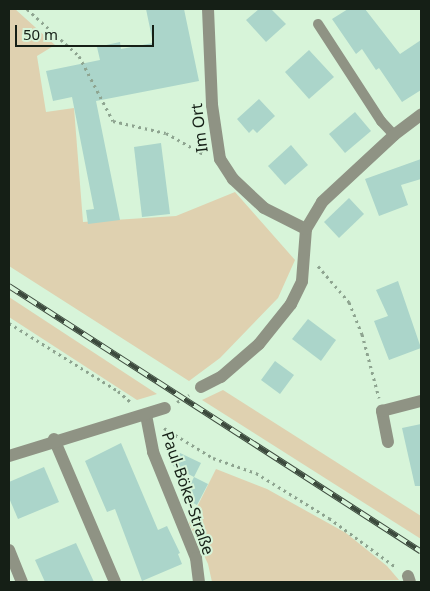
<!DOCTYPE html>
<html>
<head>
<meta charset="utf-8">
<style>
	body { margin:0 }
	#map { position:relative; width:430px; height:591px; overflow:hidden; background:#d7f4d9; font-family:"Noto Sans",sans-serif }
	div>[style] { position:absolute }
	.green>* { inset:0; background:#dfd1b0 }
	.building>* { inset:0; background:#abd5ca }
	.path>* { height:3px; margin-top:-1.5px; transform-origin:0; background:repeating-linear-gradient(90deg,#8ea490 0 2.5px,transparent 0 6.5px) }
	.service>* { height:10px; margin:-5px; padding:0 5px; transform-origin:5px; border-radius:5px; background:#8f9384 }
	.minor>* { height:12px; margin:-6px; padding:0 6px; transform-origin:6px; border-radius:6px; background:#8f9384 }
	.rail>* { height:5.5px; margin-top:-2.75px; transform-origin:0; background:repeating-linear-gradient(90deg,#d7f4d9 0 11px,#3c4a3d 0 22px); box-sizing:border-box; border-block:1px solid #3c4a3d }
	span { translate:-50% -50%; white-space:nowrap; text-align:center; line-height:1.15; -webkit-text-stroke:4px #d7f4d9; paint-order:stroke }
	.street-label { font-size:16px; color:#151f16 }
	.frame { position:absolute; inset:0; border:10px solid #151f16; pointer-events:none }
	.scale { position:absolute; left:15px; top:25px; width:139px; height:22px; box-sizing:border-box; border:2px solid #151f16; border-top:0; padding-left:6px; font-size:15px; line-height:18px; white-space:nowrap; color:#151f16; -webkit-text-stroke:4px #d7f4d9; paint-order:stroke }
</style>
</head>
<body>
<div id="map">
	<div class="green">
		<div style="clip-path:polygon(9px 9px,15px 9px,55px 45px,37px 56px,46px 112px,74px 108px,83px 222px,176px 216px,235px 192px,295px 260px,278px 298px,220px 358px,189px 381px,9px 266px)"></div>
		<div style="clip-path:polygon(9px 297px,157px 394px,137px 400px,9px 317px)"></div>
		<div style="clip-path:polygon(223px 390px,421px 516px,421px 539px,202px 400px)"></div>
		<div style="clip-path:polygon(216px 469px,267px 489px,346px 533px,387px 566px,399px 580px,212px 582px,208px 564px,189px 523px)"></div>
	</div>
	<div class="building">
		<div style="clip-path:polygon(146px 9px,184px 9px,199px 81px,96px 101px,120px 220px,88px 224px,86px 210px,94px 209px,72px 97px,53px 101px,46px 71px,100px 60px,97px 47px,120px 42px,121px 49px,153px 43px)"></div>
		<div style="clip-path:polygon(259px 9px,271px 9px,286px 24px,266px 42px,246px 20px)"></div>
		<div style="clip-path:polygon(348px 9px,365px 9px,400px 54px,421px 40px,421px 90px,402px 102px,379px 68px,376px 70px,362px 49px,356px 54px,332px 19px)"></div>
		<div style="clip-path:polygon(309px 50px,334px 77px,309px 99px,285px 72px)"></div>
		<div style="clip-path:polygon(259px 99px,275px 116px,257px 133px,253px 129px,249px 133px,237px 119px)"></div>
		<div style="clip-path:polygon(355px 112px,371px 131px,345px 153px,329px 134px)"></div>
		<div style="clip-path:polygon(161px 143px,170px 214px,142px 217px,134px 147px)"></div>
		<div style="clip-path:polygon(291px 145px,308px 165px,285px 185px,268px 166px)"></div>
		<div style="clip-path:polygon(421px 159px,421px 179px,401px 185px,408px 205px,379px 216px,365px 179px)"></div>
		<div style="clip-path:polygon(349px 198px,364px 214px,339px 238px,324px 222px)"></div>
		<div style="clip-path:polygon(398px 281px,421px 348px,389px 360px,374px 321px,388px 316px,376px 290px)"></div>
		<div style="clip-path:polygon(308px 319px,336px 340px,321px 361px,292px 339px)"></div>
		<div style="clip-path:polygon(275px 361px,294px 375px,280px 394px,261px 380px)"></div>
		<div style="clip-path:polygon(421px 424px,421px 486px,415px 486px,402px 428px)"></div>
		<div style="clip-path:polygon(121px 443px,158px 530px,167px 526px,180px 553px,178px 554px,182px 564px,142px 581px,115px 509px,107px 512px,85px 461px)"></div>
		<div style="clip-path:polygon(180px 453px,201px 463px,194px 477px,173px 466px)"></div>
		<div style="clip-path:polygon(44px 467px,59px 502px,18px 519px,9px 498px,9px 482px)"></div>
		<div style="clip-path:polygon(194px 477px,208px 484px,197px 505px,184px 498px)"></div>
		<div style="clip-path:polygon(76px 543px,94px 582px,45px 582px,35px 560px)"></div>
	</div>
	<div class="path">
		<div style="left:27px;top:9px;width:70px;rotate:42.1deg"></div>
		<div style="left:79px;top:56px;width:73px;rotate:62.4deg"></div>
		<div style="left:113px;top:121px;width:54px;rotate:12.8deg"></div>
		<div style="left:166px;top:133px;width:45px;rotate:29.4deg"></div>
		<div style="left:318px;top:266px;width:48px;rotate:49.3deg"></div>
		<div style="left:349px;top:302px;width:35px;rotate:68deg"></div>
		<div style="left:362px;top:334px;width:66px;rotate:75.1deg"></div>
		<div style="left:9px;top:323px;width:128px;rotate:32deg"></div>
		<div style="left:118px;top:391px;width:18px;rotate:41deg"></div>
		<div style="left:177px;top:402px;width:14px;rotate:-30deg"></div>
		<div style="left:164px;top:428px;width:57px;rotate:31.5deg"></div>
		<div style="left:213px;top:458px;width:46px;rotate:19.2deg"></div>
		<div style="left:256px;top:473px;width:86px;rotate:31.7deg"></div>
		<div style="left:329px;top:518px;width:84px;rotate:36.3deg"></div>
	</div>
	<div class="service">
		<div style="left:318px;top:24px;width:116px;rotate:57deg"></div>
		<div style="left:381px;top:121px;width:19px;rotate:47deg"></div>
	</div>
	<div class="minor">
		<div style="left:208px;top:9px;width:96px;rotate:87.6deg"></div>
		<div style="left:212px;top:105px;width:55px;rotate:81.6deg"></div>
		<div style="left:220px;top:159px;width:24px;rotate:57deg"></div>
		<div style="left:233px;top:179px;width:42px;rotate:43.1deg"></div>
		<div style="left:264px;top:208px;width:47px;rotate:26.6deg"></div>
		<div style="left:201px;top:387px;width:22px;rotate:-27deg"></div>
		<div style="left:221px;top:377px;width:50px;rotate:-41deg"></div>
		<div style="left:259px;top:344px;width:51px;rotate:-51.3deg"></div>
		<div style="left:291px;top:304px;width:25px;rotate:-64deg"></div>
		<div style="left:302px;top:281px;width:52px;rotate:-85.6deg"></div>
		<div style="left:306px;top:229px;width:31px;rotate:-59deg"></div>
		<div style="left:322px;top:202px;width:98px;rotate:-42.9deg"></div>
		<div style="left:394px;top:135px;width:34px;rotate:-37deg"></div>
		<div style="left:146px;top:415px;width:38px;rotate:79deg"></div>
		<div style="left:153px;top:452px;width:114px;rotate:67.9deg"></div>
		<div style="left:196px;top:558px;width:24px;rotate:83deg"></div>
		<div style="left:54px;top:439px;width:155px;rotate:66.9deg"></div>
		<div style="left:388px;top:442px;width:32px;rotate:-101deg"></div>
		<div style="left:382px;top:411px;width:40px;rotate:-14.4deg"></div>
		<div style="left:9px;top:456px;width:163px;rotate:-17.1deg"></div>
		<div style="left:9px;top:550px;width:35px;rotate:68deg"></div>
		<div style="left:408px;top:576px;width:6px;rotate:72deg"></div>
	</div>
	<div class="rail">
		<div style="left:9px;top:286px;width:490px;rotate:32.8deg"></div>
	</div>
	<div class="street-label">
		<span style="left:199px;top:128px;rotate:-97deg">Im Ort</span>
		<span style="left:188px;top:493px;rotate:71deg">Paul-Böke-Straße</span>
	</div>
	<div class="frame"></div>
	<div class="scale">50 m</div>
</div>
</body>
</html>
